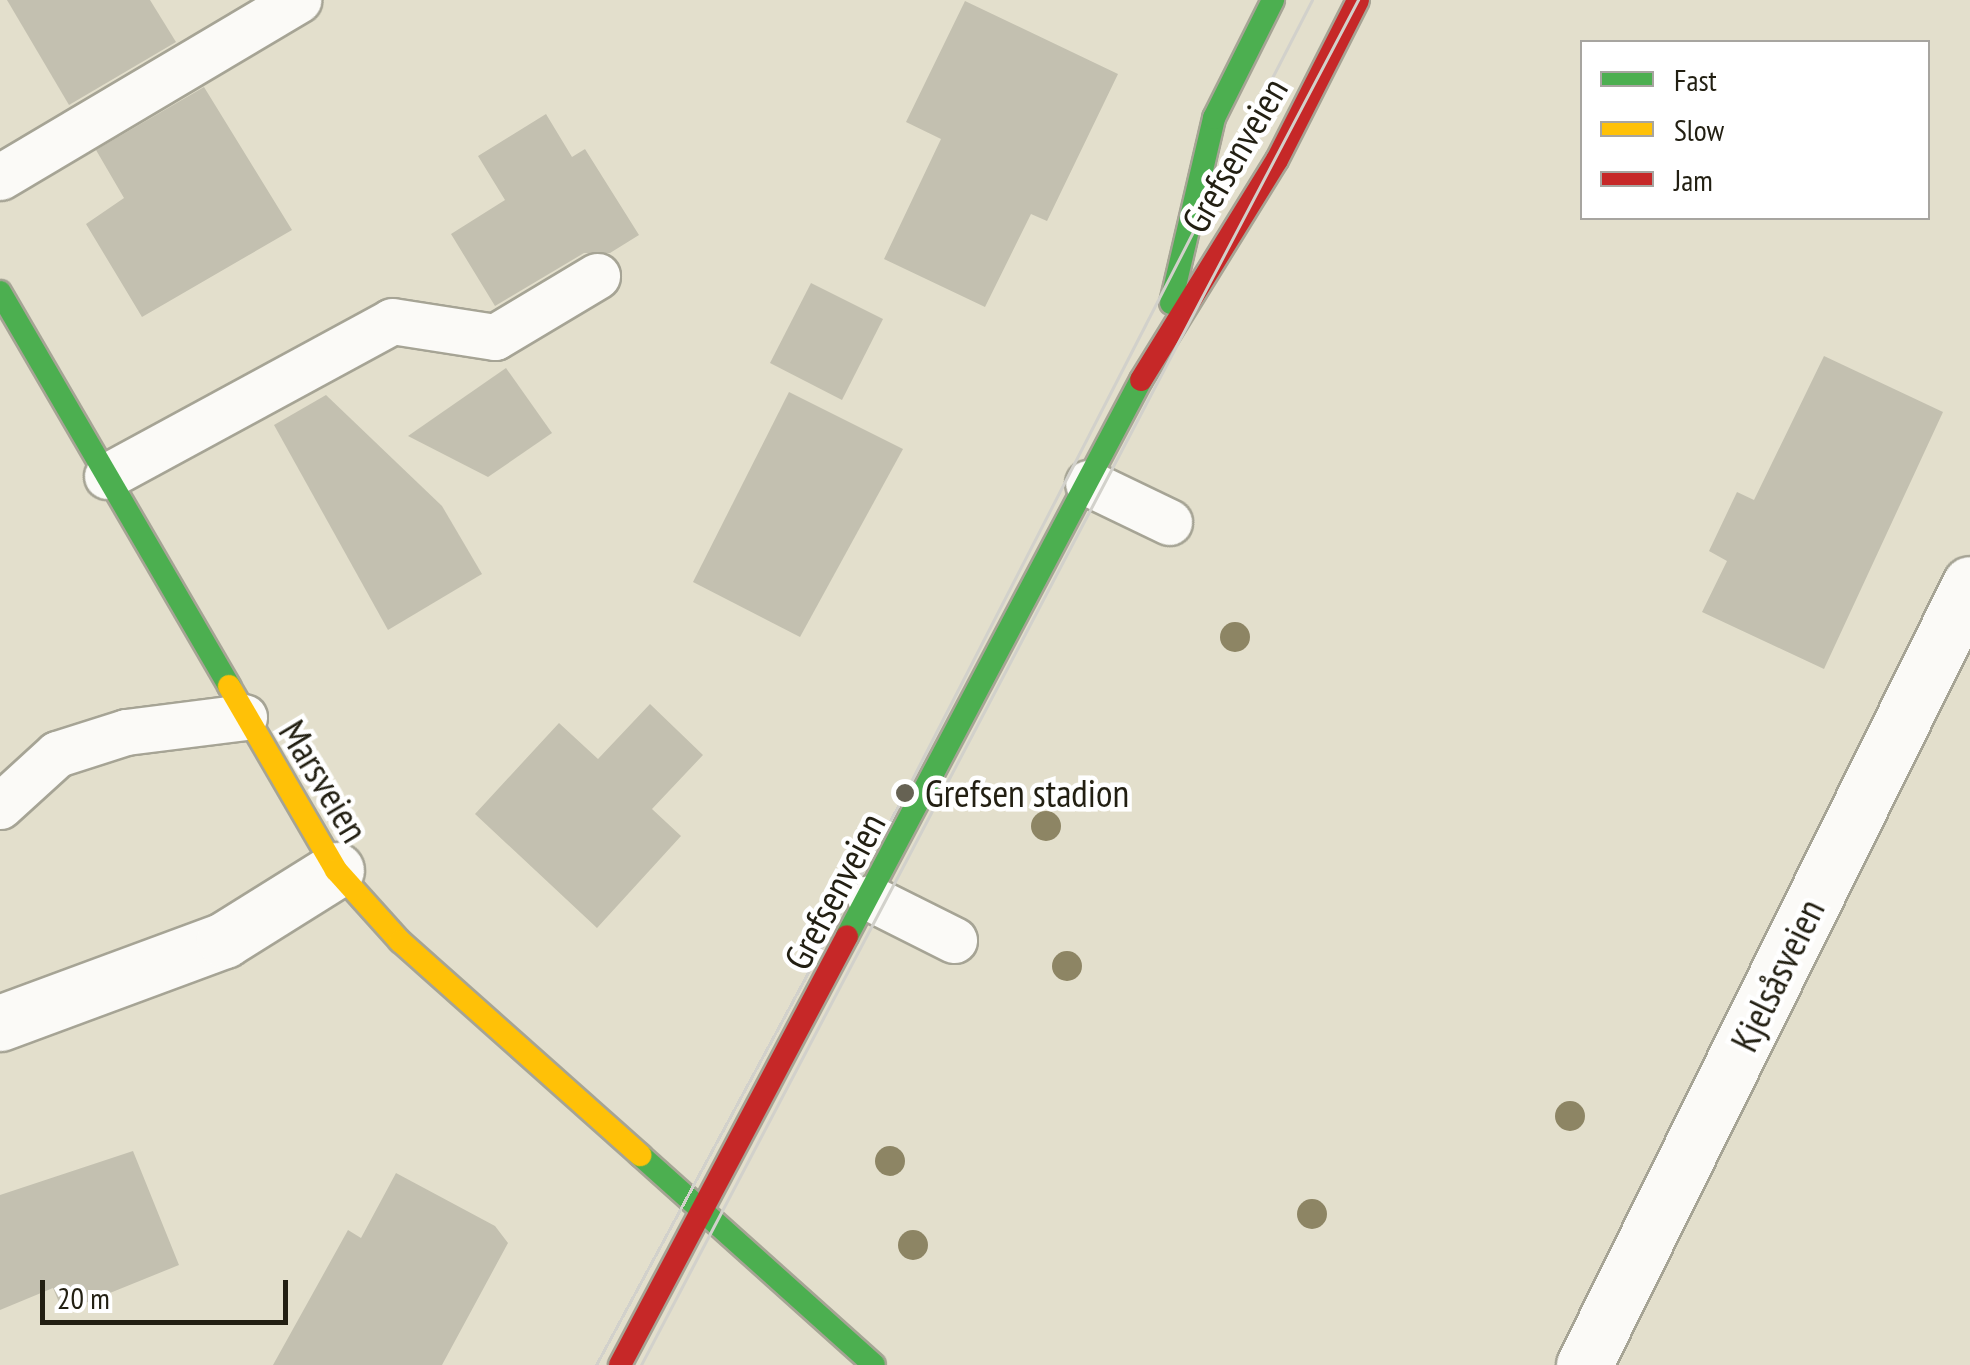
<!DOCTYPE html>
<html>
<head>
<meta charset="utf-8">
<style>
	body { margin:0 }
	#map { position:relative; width:1970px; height:1365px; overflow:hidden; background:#e3dfcc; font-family:"PT Sans Narrow",sans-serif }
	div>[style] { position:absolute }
	.building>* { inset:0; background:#c3c0b0 }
	.roads { filter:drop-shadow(2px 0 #a6a495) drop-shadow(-2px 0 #a6a495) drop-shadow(0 2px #a6a495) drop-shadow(0 -2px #a6a495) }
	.lane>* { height:45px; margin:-22.5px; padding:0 22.5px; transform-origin:22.5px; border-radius:22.5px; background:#fbfaf7 }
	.street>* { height:55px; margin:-27.5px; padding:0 27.5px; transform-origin:27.5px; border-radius:27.5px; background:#fbfaf7 }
	.fast>* { height:22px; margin:-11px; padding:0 11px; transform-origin:11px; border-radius:11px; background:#4caf50 }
	.slow>* { height:22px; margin:-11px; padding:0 11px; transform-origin:11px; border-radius:11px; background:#ffc107 }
	.jam>* { height:22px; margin:-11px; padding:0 11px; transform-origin:11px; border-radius:11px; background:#c62828 }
	.tram>* { height:2.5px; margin:-1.25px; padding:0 1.25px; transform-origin:1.25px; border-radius:1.25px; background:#d2d1cb }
	.trees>* { width:30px; height:30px; margin:-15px; border-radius:50%; background:#8d8564 }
	.dots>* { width:28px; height:28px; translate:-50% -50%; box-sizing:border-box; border:5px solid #fff; border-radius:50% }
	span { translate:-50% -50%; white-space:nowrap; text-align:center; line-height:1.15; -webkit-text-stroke:9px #fff; paint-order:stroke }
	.street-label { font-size:38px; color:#221f12 }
	.poi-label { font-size:38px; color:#221f12 }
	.left { translate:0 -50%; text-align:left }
	.legend { position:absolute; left:1580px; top:40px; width:350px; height:180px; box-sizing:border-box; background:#fff; border:2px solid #a7a5a0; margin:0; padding:12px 18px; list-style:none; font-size:30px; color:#221f12 }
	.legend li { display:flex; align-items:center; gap:20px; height:50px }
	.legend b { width:50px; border:2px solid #a7a5a0 }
	.scale { position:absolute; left:40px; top:1280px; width:248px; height:45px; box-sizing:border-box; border:5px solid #221f12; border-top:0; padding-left:12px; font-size:30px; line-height:35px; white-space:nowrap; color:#221f12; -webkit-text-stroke:8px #fff; paint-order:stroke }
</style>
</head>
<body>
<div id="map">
	<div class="building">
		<div style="clip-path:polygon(7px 0,150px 0,176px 42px,69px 105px)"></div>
		<div style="clip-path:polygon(965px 1px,1118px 74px,1047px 221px,1031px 214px,985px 307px,884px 259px,941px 139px,906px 122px)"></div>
		<div style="clip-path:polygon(204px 87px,292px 230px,142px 317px,86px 224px,124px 198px,96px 150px)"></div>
		<div style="clip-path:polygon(546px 114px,572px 157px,585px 149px,639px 235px,610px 253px,584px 253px,495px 306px,451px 234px,505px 200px,478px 156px)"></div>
		<div style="clip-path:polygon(811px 283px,883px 319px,842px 400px,770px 363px)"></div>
		<div style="clip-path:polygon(1824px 356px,1943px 412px,1824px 669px,1702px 612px,1727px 561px,1709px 551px,1737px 492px,1754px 500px)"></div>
		<div style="clip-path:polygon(506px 368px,552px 433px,488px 477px,408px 436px)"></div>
		<div style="clip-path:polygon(789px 392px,903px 449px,800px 637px,693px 582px)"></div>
		<div style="clip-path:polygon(326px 395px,442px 506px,482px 574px,388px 630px,274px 425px)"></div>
		<div style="clip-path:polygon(650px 704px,703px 755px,652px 809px,681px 836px,597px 928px,475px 814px,559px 723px,598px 759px)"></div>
		<div style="clip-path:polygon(133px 1151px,179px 1265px,63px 1312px,53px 1288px,0 1310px,0 1195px)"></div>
		<div style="clip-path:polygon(396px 1173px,495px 1226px,508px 1243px,442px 1365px,273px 1365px,348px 1230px,361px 1238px)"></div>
	</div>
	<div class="roads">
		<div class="lane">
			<div style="left:0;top:177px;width:347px;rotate:-30.7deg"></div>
			<div style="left:107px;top:476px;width:324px;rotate:-28.5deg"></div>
			<div style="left:392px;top:321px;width:104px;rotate:8.8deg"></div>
			<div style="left:495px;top:337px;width:119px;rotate:-30.9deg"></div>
			<div style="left:1088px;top:483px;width:90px;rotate:25.7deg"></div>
			<div style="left:0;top:806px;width:77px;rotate:-42.4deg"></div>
			<div style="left:57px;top:754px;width:72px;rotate:-17.7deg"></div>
			<div style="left:126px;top:732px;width:119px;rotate:-7.2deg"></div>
			<div style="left:870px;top:898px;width:94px;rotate:26.6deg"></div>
		</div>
		<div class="street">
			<div style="left:0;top:1023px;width:239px;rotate:-20.3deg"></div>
			<div style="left:224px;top:940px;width:132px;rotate:-32deg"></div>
			<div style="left:1584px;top:1365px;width:871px;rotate:-63.7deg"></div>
		</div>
		<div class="fast">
			<div style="left:0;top:292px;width:456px;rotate:59.8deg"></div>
			<div style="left:1171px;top:303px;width:190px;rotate:-76.9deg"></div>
			<div style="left:1214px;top:118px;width:132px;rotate:-63.4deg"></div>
			<div style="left:847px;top:936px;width:629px;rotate:-62.13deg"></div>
			<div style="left:640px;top:1155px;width:314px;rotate:41.9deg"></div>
		</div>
		<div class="slow">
			<div style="left:229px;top:686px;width:213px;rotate:59.8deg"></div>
			<div style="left:336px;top:870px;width:96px;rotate:48deg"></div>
			<div style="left:400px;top:941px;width:322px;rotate:41.7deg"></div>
		</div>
		<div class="jam">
			<div style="left:1141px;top:380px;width:259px;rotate:-58.3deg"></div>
			<div style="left:1277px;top:160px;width:179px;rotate:-63.1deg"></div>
			<div style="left:620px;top:1365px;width:485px;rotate:-62.1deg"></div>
		</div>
	</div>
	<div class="tram">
		<div style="left:596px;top:1365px;width:650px;rotate:-61.62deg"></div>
		<div style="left:905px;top:793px;width:891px;rotate:-62.83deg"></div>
		<div style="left:641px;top:1365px;width:1542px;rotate:-62.29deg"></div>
	</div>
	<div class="trees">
		<div style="left:1235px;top:637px"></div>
		<div style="left:1046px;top:826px"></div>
		<div style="left:1067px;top:966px"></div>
		<div style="left:1570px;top:1116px"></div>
		<div style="left:890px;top:1161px"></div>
		<div style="left:1312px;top:1214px"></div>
		<div style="left:913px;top:1245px"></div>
	</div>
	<div class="dots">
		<div style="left:905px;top:793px;background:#666253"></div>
	</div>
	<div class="street-label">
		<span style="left:1234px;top:155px;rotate:-60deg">Grefsenveien</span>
		<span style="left:324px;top:781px;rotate:59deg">Marsveien</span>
		<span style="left:834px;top:891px;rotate:-62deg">Grefsenveien</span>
		<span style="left:1777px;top:975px;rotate:-64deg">Kjelsåsveien</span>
	</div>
	<div class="poi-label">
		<span class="left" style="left:925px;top:793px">Grefsen stadion</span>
	</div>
	<ul class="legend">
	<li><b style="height:12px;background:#4caf50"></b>Fast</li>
	<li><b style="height:12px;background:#ffc107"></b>Slow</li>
	<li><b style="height:12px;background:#c62828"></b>Jam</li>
	</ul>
	<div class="scale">20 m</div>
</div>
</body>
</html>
